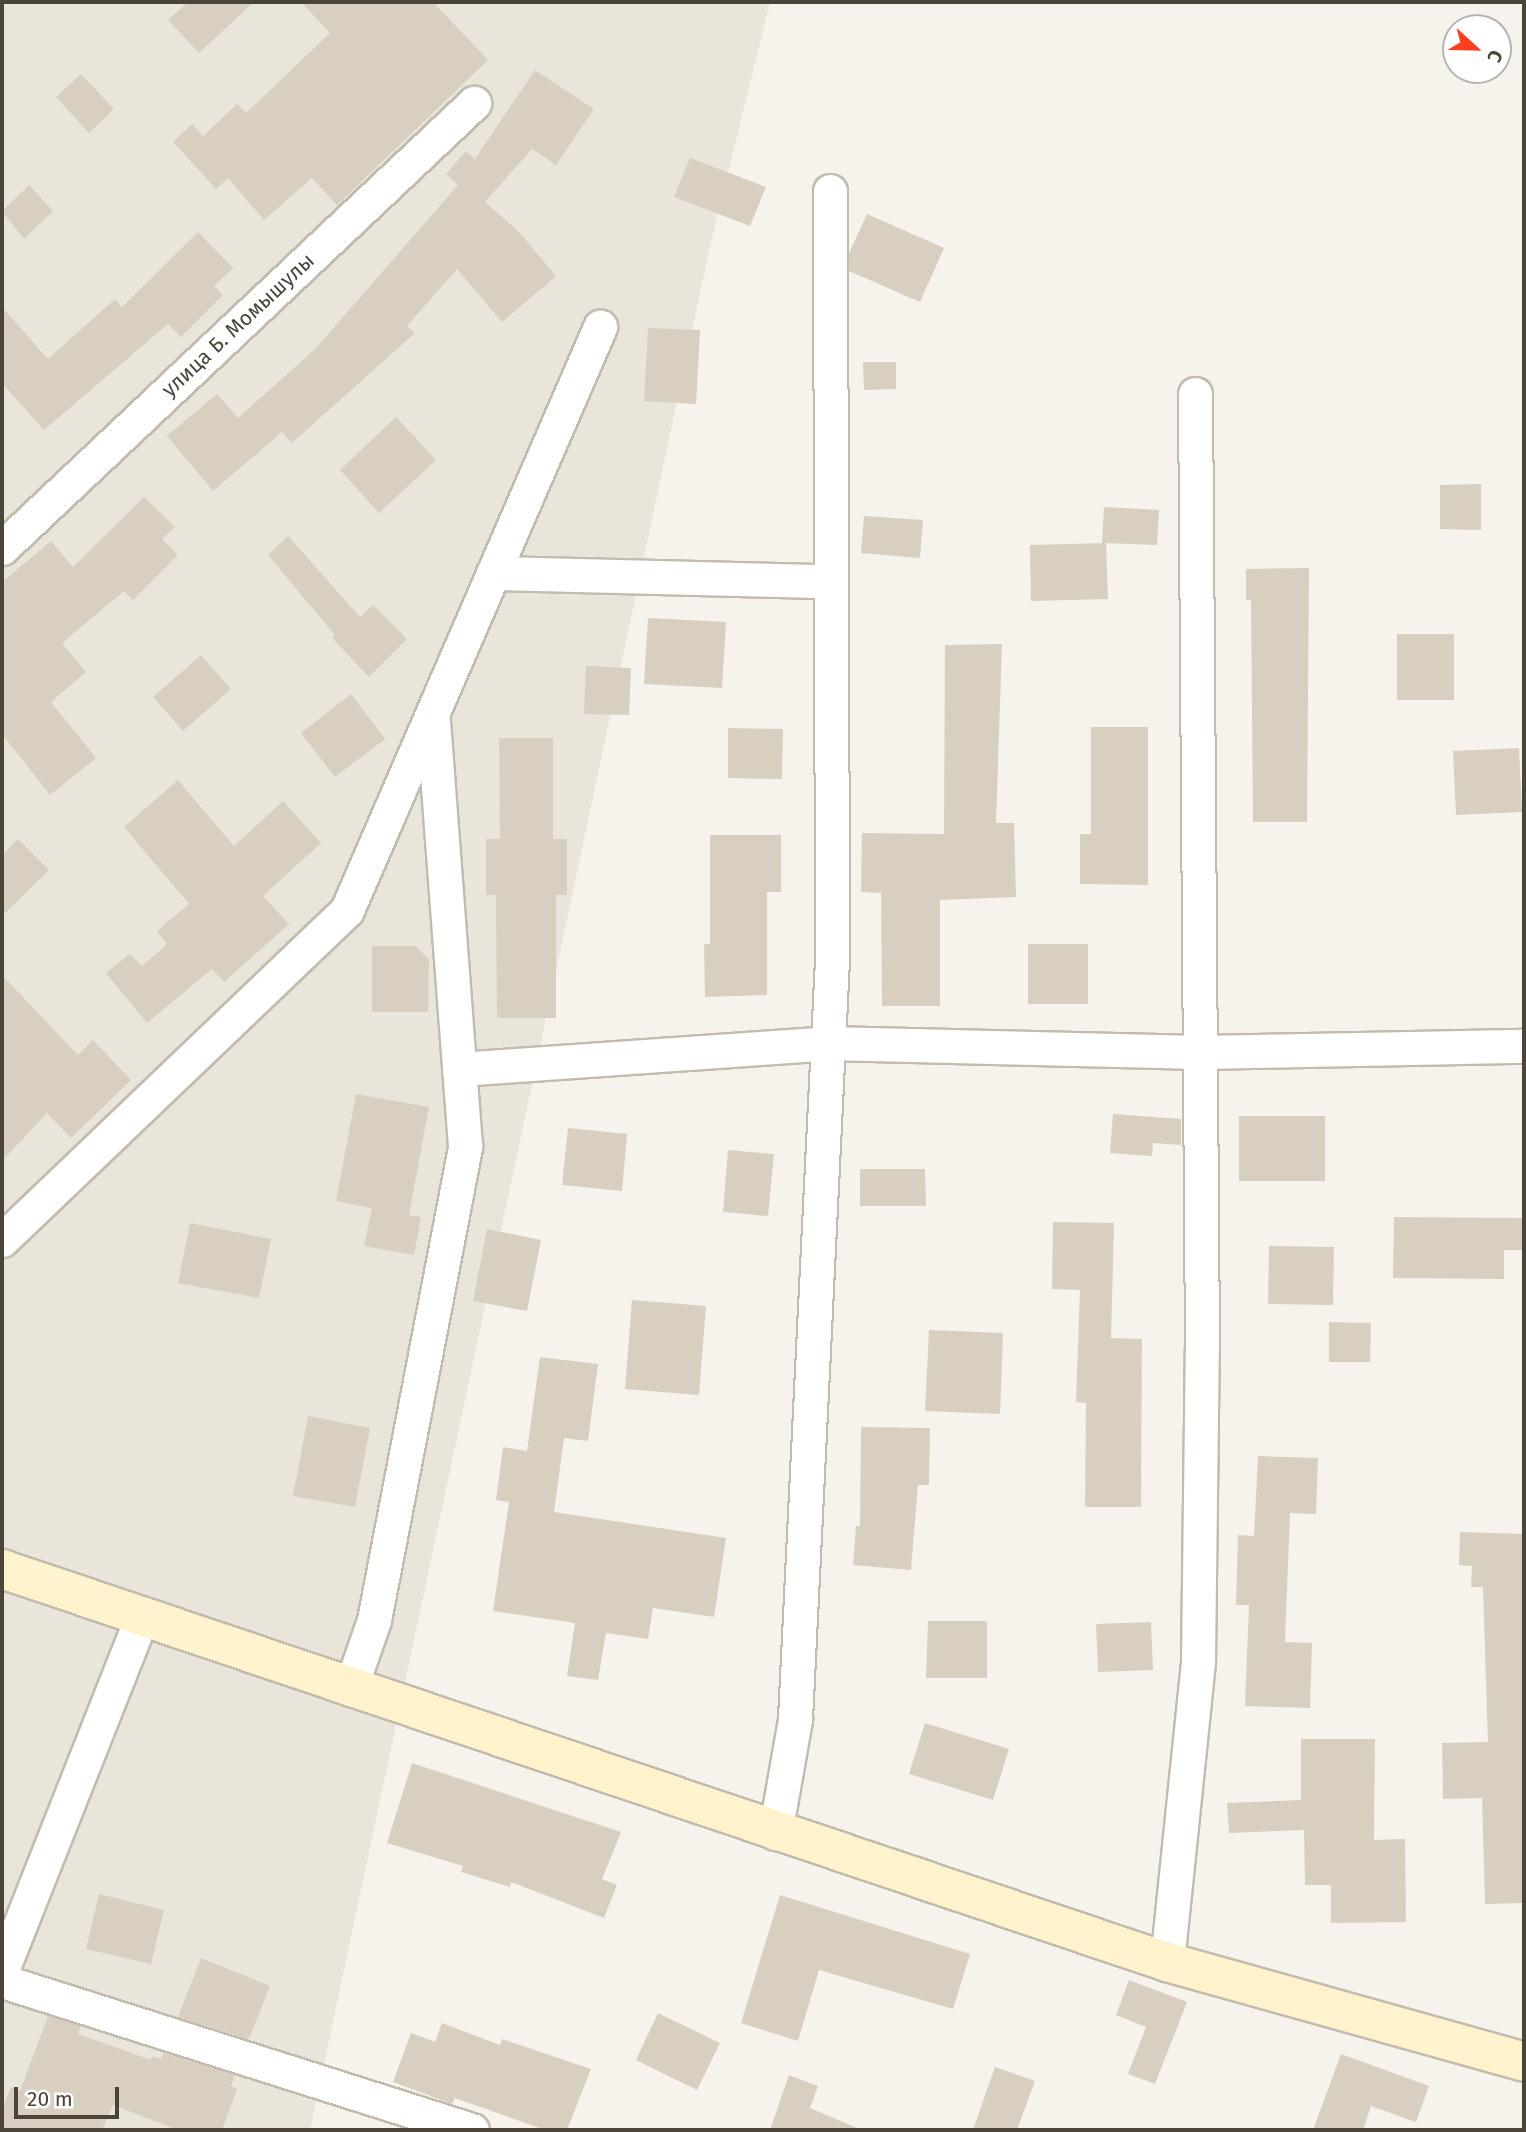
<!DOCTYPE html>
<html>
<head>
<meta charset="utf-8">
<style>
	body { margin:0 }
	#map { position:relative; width:1526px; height:2132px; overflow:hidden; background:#f6f3ec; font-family:"Fira Sans",sans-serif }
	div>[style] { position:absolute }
	.residential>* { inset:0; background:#eae5da }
	.building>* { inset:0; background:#d8cfc1 }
	.roads { filter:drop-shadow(2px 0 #c2bbae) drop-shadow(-2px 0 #c2bbae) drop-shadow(0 2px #c2bbae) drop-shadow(0 -2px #c2bbae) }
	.street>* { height:33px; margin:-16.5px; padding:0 16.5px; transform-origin:16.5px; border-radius:16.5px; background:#fff }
	.secondary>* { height:38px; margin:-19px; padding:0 19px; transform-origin:19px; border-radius:19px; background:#fff3cd }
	span { translate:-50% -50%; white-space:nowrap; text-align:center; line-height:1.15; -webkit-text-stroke:6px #fff; paint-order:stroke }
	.street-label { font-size:21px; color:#4b4439 }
	.frame { position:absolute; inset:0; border:4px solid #4b4439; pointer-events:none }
	.north { position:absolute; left:1442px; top:14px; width:70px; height:70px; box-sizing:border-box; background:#fff; border:2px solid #b7b4b0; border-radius:50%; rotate:112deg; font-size:19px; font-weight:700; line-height:28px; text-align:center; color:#4b4439 }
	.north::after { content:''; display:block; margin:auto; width:24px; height:32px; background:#fc3f1d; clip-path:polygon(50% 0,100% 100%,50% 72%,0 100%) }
	.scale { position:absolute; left:14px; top:2087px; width:105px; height:32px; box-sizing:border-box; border:4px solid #4b4439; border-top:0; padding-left:9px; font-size:21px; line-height:24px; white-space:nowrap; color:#4b4439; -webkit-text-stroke:5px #fff; paint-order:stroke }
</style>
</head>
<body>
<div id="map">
	<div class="residential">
		<div style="clip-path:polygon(2px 2px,770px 2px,710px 246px,310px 2130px,2px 2130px)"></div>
	</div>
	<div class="building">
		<div style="clip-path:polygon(188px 2px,254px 2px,199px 53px,168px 20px)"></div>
		<div style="clip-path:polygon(301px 2px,433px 2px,488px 60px,337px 205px,312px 178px,264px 220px,228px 178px,216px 189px,173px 142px,192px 124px,203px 136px,237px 104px,246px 113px,330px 33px)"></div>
		<div style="clip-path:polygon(535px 70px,594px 109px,556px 165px,532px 149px,485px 202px,519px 232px,556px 276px,502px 322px,457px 269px,407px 326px,415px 333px,292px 443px,282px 432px,213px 491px,167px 436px,217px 394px,238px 418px,315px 349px,458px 185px,446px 174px,466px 151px,475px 159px)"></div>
		<div style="clip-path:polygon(81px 74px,114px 109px,89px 133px,56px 97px)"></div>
		<div style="clip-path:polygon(690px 158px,766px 187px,750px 226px,674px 197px)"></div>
		<div style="clip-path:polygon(29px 185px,53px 211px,24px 239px,2px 211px)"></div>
		<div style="clip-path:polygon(867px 214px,944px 248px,920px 302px,849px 271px,849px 253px)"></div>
		<div style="clip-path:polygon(198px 232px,233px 268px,214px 286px,223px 295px,181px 337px,168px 324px,44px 430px,2px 383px,2px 307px,48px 359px,115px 299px,122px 307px)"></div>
		<div style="clip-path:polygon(648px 328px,700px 330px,696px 404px,644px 401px)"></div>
		<div style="clip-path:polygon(863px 362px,896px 362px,896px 389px,864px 390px)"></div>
		<div style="clip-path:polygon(396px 417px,436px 460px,379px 513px,340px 470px)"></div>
		<div style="clip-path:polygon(1481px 484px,1481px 530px,1440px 529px,1440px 485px)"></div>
		<div style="clip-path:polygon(144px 497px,175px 527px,162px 539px,178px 555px,133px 600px,124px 591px,62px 643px,86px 672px,51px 702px,96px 758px,50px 795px,2px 734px,2px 582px,51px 541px,73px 567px)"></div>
		<div style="clip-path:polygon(1104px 507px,1159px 510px,1157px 545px,1102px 543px)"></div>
		<div style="clip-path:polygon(864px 516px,923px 520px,920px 558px,861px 553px)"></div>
		<div style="clip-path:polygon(288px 536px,360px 617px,373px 605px,407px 639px,369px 677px,332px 638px,335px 635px,268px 555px)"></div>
		<div style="clip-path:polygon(1106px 543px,1108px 599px,1031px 601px,1030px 545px)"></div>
		<div style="clip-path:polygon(1309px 568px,1307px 822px,1253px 822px,1251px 600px,1246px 600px,1246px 569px)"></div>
		<div style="clip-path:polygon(648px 618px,726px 622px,722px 688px,644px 684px)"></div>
		<div style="clip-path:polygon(1397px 634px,1454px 634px,1454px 700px,1397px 700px)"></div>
		<div style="clip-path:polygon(1002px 644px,996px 823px,1014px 823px,1016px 897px,940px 900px,940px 1006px,882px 1006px,881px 893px,861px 892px,862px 833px,944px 834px,945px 645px)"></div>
		<div style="clip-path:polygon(201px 655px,231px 689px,183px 731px,153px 697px)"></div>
		<div style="clip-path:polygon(586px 666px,631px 668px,629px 715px,584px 714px)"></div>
		<div style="clip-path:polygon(351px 694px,385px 739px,335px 777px,301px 733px)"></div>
		<div style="clip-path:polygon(1091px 727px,1148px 727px,1148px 885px,1080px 884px,1080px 834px,1091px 834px)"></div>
		<div style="clip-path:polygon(728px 728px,783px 729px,782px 779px,728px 778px)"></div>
		<div style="clip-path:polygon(499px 738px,553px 738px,553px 839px,567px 839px,567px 895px,556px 895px,556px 1018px,497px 1018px,496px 895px,486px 895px,486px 839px,500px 839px)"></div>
		<div style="clip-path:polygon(1519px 748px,1522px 812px,1456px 815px,1453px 751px)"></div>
		<div style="clip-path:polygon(178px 780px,234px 846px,283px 801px,321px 843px,263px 896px,289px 924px,224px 982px,212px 969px,147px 1023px,106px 973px,130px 954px,142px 966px,167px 944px,157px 931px,189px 904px,124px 827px)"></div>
		<div style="clip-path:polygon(710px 835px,781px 835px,781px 892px,767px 892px,767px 995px,705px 997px,704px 944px,710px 944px)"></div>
		<div style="clip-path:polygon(18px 839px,49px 870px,2px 916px,2px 855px)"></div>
		<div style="clip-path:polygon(1028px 944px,1088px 944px,1088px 1004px,1028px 1004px)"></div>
		<div style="clip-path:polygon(372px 946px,416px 946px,429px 960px,428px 1012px,372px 1012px)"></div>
		<div style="clip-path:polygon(2px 975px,78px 1055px,93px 1040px,131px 1080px,71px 1138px,47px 1113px,2px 1161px)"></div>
		<div style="clip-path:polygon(356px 1094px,429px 1107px,409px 1215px,421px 1217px,414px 1255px,364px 1246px,372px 1208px,336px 1201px)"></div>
		<div style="clip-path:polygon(1113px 1114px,1181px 1119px,1181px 1145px,1153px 1143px,1152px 1156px,1110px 1153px)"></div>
		<div style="clip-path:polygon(1239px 1116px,1325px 1116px,1325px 1181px,1239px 1181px)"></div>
		<div style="clip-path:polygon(568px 1128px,627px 1134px,622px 1191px,562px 1185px)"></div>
		<div style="clip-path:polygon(728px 1150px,774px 1154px,768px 1216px,723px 1212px)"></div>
		<div style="clip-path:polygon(860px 1169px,925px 1169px,926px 1206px,860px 1206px)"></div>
		<div style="clip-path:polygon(1394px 1217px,1524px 1218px,1523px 1250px,1504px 1250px,1504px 1279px,1393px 1278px)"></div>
		<div style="clip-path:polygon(1053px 1222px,1114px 1223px,1111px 1338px,1142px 1339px,1141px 1507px,1085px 1507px,1086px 1403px,1076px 1402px,1080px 1290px,1052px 1289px)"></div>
		<div style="clip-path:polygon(190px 1223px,271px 1239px,259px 1298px,178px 1283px)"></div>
		<div style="clip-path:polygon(487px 1229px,541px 1240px,527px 1311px,473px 1301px)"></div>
		<div style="clip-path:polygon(1269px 1246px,1334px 1247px,1333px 1305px,1268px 1304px)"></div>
		<div style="clip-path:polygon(632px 1300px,706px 1306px,699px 1395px,625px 1389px)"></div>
		<div style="clip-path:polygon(1329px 1322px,1371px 1323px,1370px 1362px,1329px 1362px)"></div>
		<div style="clip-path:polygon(929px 1330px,1003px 1333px,1000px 1414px,925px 1411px)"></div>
		<div style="clip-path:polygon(540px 1357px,598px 1364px,588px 1441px,564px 1438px,554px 1512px,726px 1538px,714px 1617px,653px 1608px,648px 1639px,606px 1633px,598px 1680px,567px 1676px,575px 1623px,493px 1611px,509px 1502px,496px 1500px,503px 1447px,527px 1451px)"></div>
		<div style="clip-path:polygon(308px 1416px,370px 1428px,355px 1507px,293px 1496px)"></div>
		<div style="clip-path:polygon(861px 1427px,930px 1428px,929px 1485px,918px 1485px,911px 1570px,853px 1565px,856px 1526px,860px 1526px)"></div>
		<div style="clip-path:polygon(1258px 1456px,1318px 1458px,1316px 1514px,1290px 1513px,1285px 1642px,1312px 1643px,1310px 1708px,1245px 1706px,1249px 1605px,1236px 1605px,1238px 1535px,1254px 1536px)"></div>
		<div style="clip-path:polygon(1460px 1532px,1524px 1534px,1524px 1903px,1485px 1904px,1482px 1798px,1443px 1799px,1442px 1743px,1488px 1742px,1483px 1587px,1471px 1587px,1472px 1566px,1459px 1565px)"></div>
		<div style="clip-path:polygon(928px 1621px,987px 1621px,987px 1678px,926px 1678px)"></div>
		<div style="clip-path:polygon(1151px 1622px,1153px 1670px,1098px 1672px,1096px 1624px)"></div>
		<div style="clip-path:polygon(925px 1723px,1009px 1749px,993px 1800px,909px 1774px)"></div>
		<div style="clip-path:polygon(1301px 1739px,1375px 1739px,1374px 1840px,1405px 1839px,1406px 1922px,1331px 1923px,1331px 1885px,1305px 1885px,1304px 1830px,1229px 1833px,1227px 1803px,1301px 1800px)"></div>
		<div style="clip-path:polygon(412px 1763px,621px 1832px,602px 1879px,617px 1885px,604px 1918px,511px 1882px,510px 1887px,461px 1872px,463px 1866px,387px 1843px)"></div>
		<div style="clip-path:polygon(99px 1894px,164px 1910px,151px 1964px,86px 1949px)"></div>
		<div style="clip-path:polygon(780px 1895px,970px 1954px,953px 2009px,819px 1970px,798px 2041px,741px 2023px)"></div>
		<div style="clip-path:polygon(201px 1958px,270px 1986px,249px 2039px,178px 2017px)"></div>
		<div style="clip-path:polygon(1129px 1980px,1187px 2002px,1155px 2084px,1128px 2074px,1146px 2027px,1116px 2015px)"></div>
		<div style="clip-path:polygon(658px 2013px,720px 2043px,697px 2090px,636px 2060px)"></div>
		<div style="clip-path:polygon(48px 2016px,81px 2026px,78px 2034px,151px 2060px,152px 2056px,161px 2059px,164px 2053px,235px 2075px,231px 2086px,237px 2089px,222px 2130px,178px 2130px,113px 2105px,102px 2130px,2px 2130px,2px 2109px,11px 2087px,20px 2091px)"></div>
		<div style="clip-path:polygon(442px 2023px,500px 2045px,502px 2039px,591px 2069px,567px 2130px,545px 2130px,455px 2098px,452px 2104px,393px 2082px,411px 2033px,435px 2042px)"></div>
		<div style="clip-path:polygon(1341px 2054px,1429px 2086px,1416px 2122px,1371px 2106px,1363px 2130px,1313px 2130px)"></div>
		<div style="clip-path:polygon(995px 2067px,1035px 2081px,1017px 2130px,973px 2130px)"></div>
		<div style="clip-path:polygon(789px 2075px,818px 2086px,810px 2108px,862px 2130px,770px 2130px)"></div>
	</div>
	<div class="roads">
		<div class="street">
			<div style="left:2px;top:548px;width:649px;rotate:-43.31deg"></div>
			<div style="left:493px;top:573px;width:338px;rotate:1.4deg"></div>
			<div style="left:459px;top:1069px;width:370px;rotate:-4deg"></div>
			<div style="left:828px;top:1043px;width:372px;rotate:1.4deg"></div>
			<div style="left:1200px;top:1052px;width:324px;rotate:-1.1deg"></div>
			<div style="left:2px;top:1240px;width:477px;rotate:-43.7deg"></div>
			<div style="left:347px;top:910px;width:636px;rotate:-66.54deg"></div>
			<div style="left:350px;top:1689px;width:73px;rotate:-70.8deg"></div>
			<div style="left:374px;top:1620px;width:483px;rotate:-79.1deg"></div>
			<div style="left:465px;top:1146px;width:428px;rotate:-94.3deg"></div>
			<div style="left:775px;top:1833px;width:116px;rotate:-80deg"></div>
			<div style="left:795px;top:1719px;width:761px;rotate:-87.21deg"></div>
			<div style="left:832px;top:959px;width:768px;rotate:-90.15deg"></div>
			<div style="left:1167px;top:1962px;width:303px;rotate:-84.1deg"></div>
			<div style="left:1198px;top:1661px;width:314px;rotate:-89.3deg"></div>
			<div style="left:1202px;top:1347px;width:953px;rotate:-90.42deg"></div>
			<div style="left:2px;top:1970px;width:380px;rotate:-68.4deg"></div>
			<div style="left:2px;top:1981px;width:493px;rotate:17.6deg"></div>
		</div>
		<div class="secondary">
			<div style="left:2px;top:1569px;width:1230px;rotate:18.64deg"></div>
			<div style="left:1167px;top:1962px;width:371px;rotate:15.6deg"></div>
		</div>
	</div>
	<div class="street-label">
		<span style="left:238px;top:325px;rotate:-43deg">улица Б. Момышулы</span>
	</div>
	<div class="frame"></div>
	<div class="north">С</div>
	<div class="scale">20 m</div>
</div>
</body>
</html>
